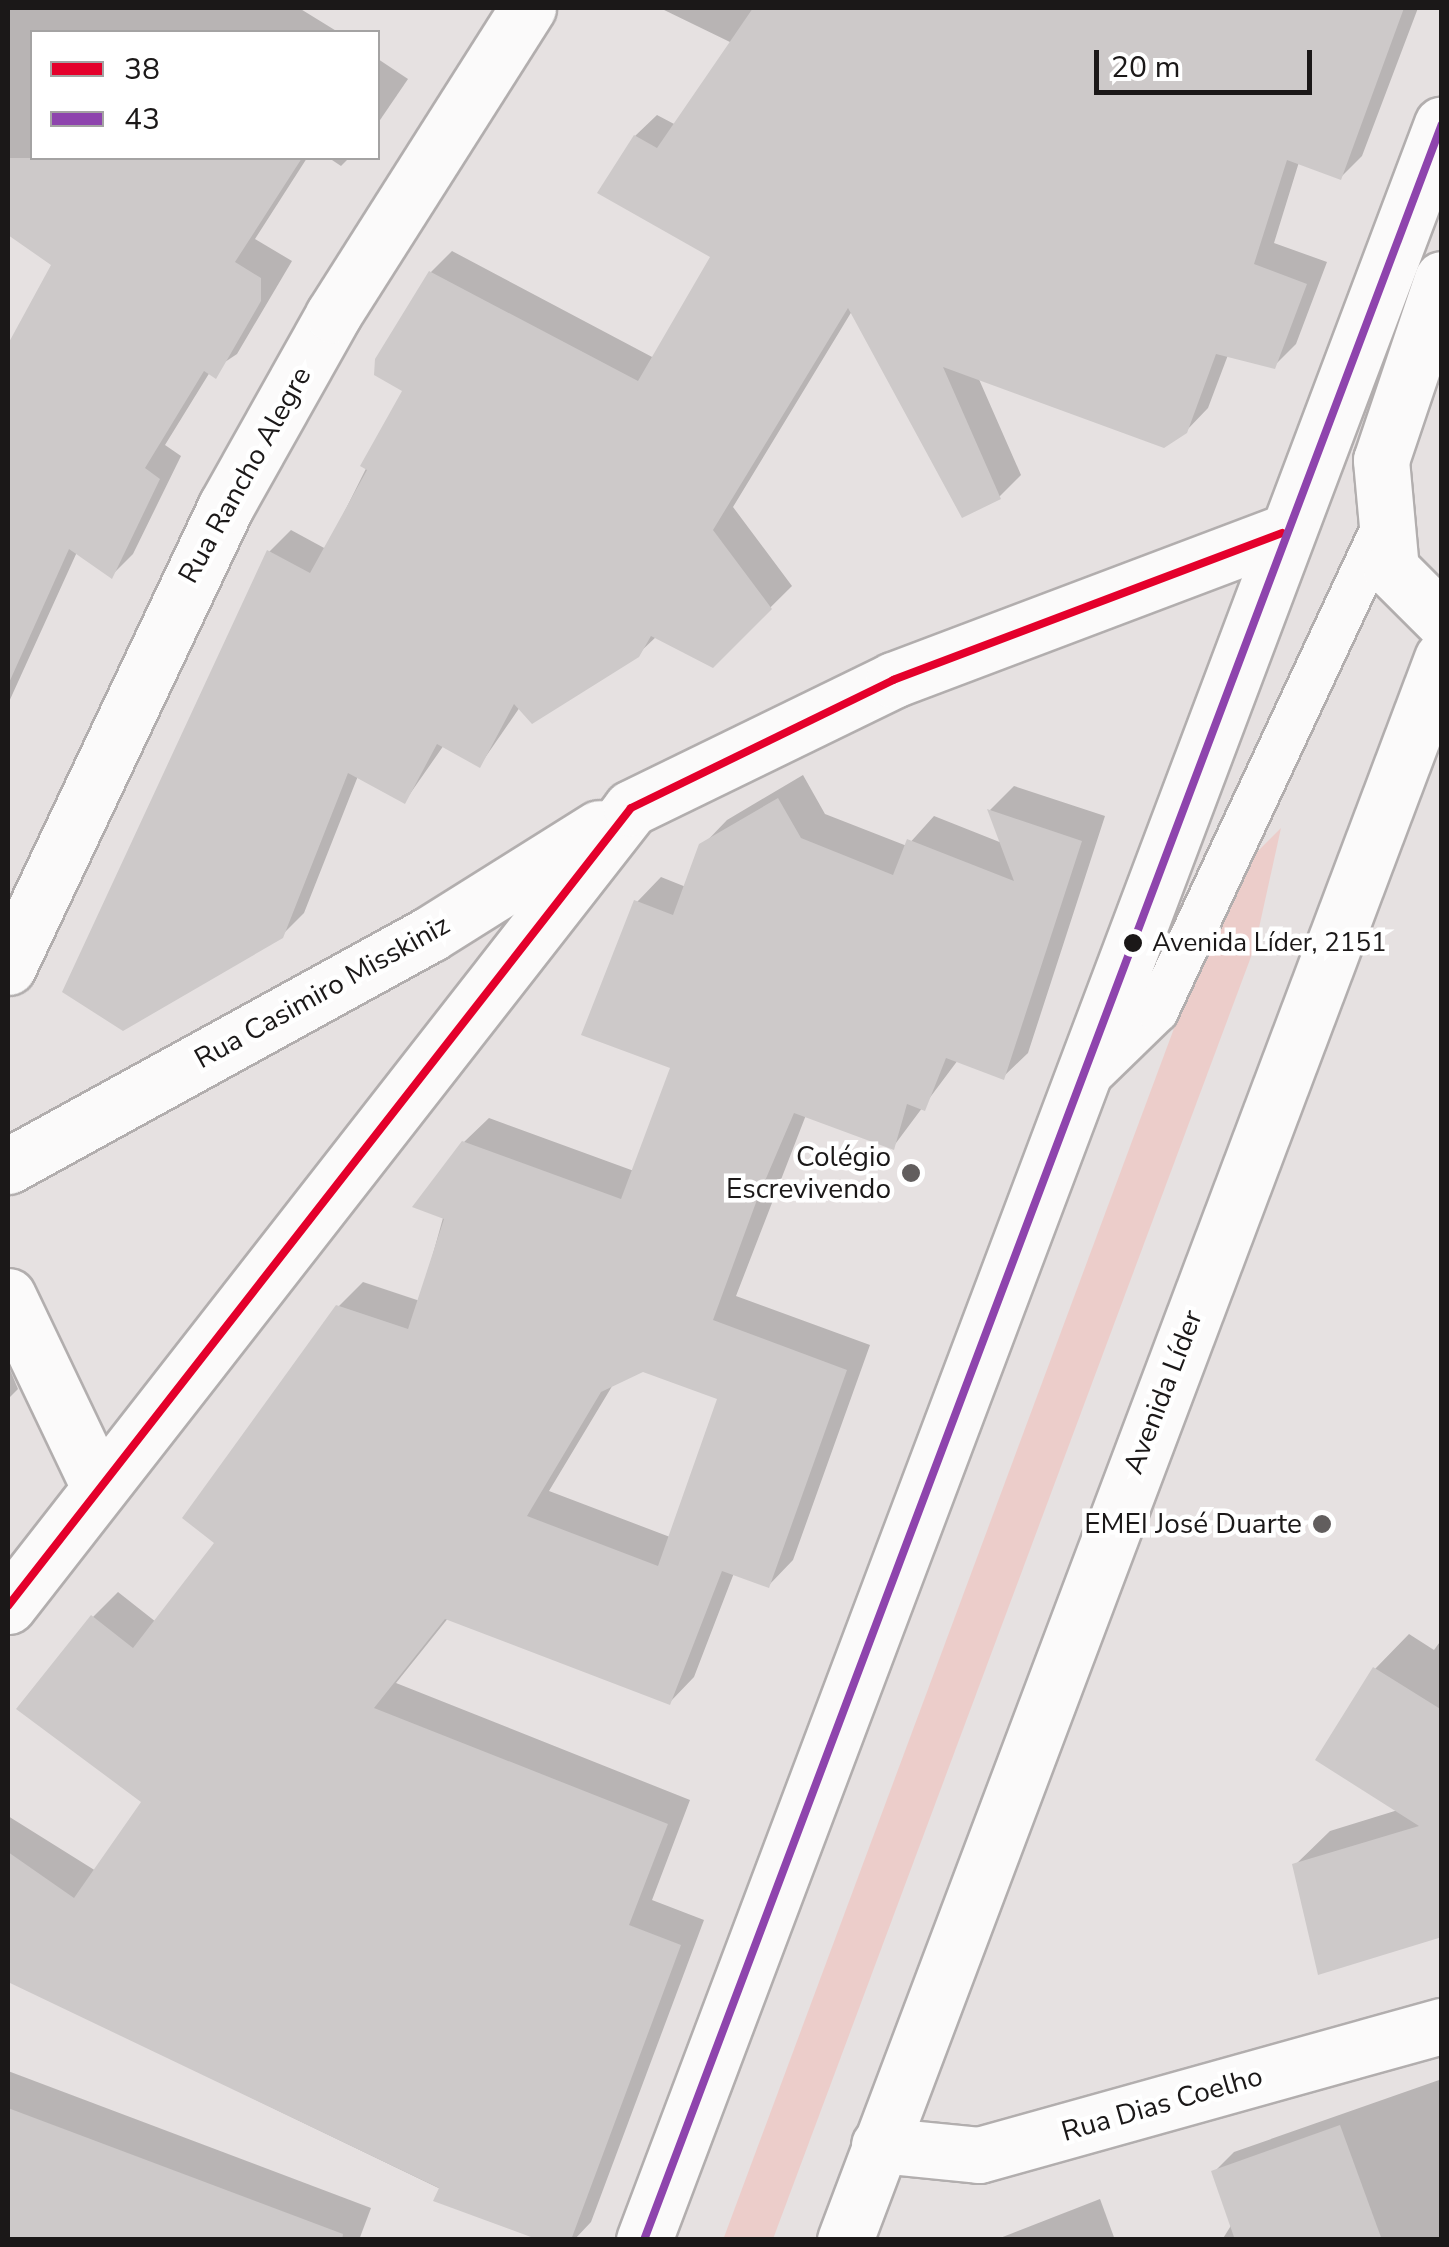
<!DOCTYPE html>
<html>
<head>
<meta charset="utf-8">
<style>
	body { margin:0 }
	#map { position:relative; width:1449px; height:2247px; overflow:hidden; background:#e6e1e1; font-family:"Nunito Sans",sans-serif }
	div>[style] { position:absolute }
	.green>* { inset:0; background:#eccdca }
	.shadow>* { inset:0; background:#0003 }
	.building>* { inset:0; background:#cdc9c9 }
	.roads { filter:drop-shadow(2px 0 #b2aeae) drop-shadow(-2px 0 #b2aeae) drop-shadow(0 2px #b2aeae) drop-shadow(0 -2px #b2aeae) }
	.lane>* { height:42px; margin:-21px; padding:0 21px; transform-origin:21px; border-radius:21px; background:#fbfafa }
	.street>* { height:55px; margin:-27.5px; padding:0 27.5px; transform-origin:27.5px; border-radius:27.5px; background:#fbfafa }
	.primary>* { height:55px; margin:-27.5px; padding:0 27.5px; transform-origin:27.5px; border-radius:27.5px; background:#fbfafa }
	.bus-1>* { height:8px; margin:-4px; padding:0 4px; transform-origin:4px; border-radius:4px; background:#e4002b }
	.bus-2>* { height:8px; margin:-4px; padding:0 4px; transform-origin:4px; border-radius:4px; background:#8e44ad }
	.dots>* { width:28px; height:28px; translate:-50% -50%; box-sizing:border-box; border:5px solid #fff; border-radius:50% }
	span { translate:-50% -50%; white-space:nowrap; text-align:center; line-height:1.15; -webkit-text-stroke:9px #fff; paint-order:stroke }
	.bus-label { font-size:26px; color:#1b1818 }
	.left { translate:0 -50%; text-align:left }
	.street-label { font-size:28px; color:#1b1818 }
	.poi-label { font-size:28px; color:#1b1818 }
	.right { translate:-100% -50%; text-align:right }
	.frame { position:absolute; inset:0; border:10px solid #1b1818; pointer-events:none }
	.legend { position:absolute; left:30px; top:30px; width:350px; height:130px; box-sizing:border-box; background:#fff; border:2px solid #a4a3a3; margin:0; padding:12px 18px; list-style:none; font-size:30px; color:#1b1818 }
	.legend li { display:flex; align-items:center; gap:20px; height:50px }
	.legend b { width:50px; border:2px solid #a4a3a3 }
	.scale { position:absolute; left:1094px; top:50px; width:218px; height:45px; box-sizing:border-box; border:5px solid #1b1818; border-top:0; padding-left:12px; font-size:30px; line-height:35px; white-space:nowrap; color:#1b1818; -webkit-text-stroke:8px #fff; paint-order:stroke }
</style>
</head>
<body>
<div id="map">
	<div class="green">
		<div style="clip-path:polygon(1281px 828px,1255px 946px,773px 2239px,723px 2240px,1211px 929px,1251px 858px)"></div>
	</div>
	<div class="shadow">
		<div style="clip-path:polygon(8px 8px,299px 8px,338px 32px,32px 32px,32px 158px,307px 158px,255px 239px,292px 261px,237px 354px,210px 372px,165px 445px,181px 456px,133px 554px,111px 576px,77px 552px,8px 704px,8px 459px,16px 441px,8px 435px,8px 349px,54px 265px,8px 232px)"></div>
		<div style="clip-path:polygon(660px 8px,1418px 8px,1362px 156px,1341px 177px,1299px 162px,1274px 243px,1327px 262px,1296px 344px,1274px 366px,1228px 355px,1208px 408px,1186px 431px,978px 377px,1021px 475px,999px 497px,852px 311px,733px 507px,792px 586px,712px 665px,657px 636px,637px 655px,520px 707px,480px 765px,444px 745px,405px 801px,358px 776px,304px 913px,281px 936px,269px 552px,291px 530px,326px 549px,405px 390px,431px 272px,452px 251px,654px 358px,713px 256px,635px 136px,657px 115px,676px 125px,732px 43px)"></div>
		<div style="clip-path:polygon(378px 59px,408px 79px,378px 123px)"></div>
		<div style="clip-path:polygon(329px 158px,349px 158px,341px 166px)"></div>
		<div style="clip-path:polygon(evenodd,803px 775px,825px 814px,907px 846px,934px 816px,1002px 843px,990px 810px,1014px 786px,1105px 816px,1028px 1053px,1003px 1077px,958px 1060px,893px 1147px,806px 1115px,736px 1296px,870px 1345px,793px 1560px,769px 1585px,734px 1573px,694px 1677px,670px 1702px,449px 1617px,396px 1683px,690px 1800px,652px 1900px,704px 1920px,591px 2222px,574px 2240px,546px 2240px,8px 1980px,8px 1816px,96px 1871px,145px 1801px,93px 1617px,118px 1592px,156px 1622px,217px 1543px,338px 1307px,363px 1282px,420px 1301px,464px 1142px,489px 1118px,634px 1171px,673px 1067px,637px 902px,661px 877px,686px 887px,702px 846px,727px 820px,803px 775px,643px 1369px,720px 1397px,670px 1537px,549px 1491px,614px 1383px,643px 1369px)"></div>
		<div style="clip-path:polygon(8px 1365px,18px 1389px,8px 1399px)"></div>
		<div style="clip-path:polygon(1409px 1634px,1434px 1650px,1442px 1639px,1442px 1935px,1295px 1865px,1330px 1831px,1398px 1810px,1375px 1669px)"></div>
		<div style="clip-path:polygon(8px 2071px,371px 2208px,359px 2240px,8px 2240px)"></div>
		<div style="clip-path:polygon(1442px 2079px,1442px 2240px,1222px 2240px,1232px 2224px,1214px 2172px,1234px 2152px)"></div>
		<div style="clip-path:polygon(1100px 2199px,1115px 2240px,995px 2240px)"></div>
	</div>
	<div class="building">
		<div style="clip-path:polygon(753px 8px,1404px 8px,1341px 180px,1287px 160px,1254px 264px,1307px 284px,1275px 369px,1216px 354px,1187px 433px,1164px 448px,943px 367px,1001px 499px,962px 518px,848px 308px,713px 530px,772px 609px,713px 668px,651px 636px,639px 657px,532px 724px,514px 704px,480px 768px,437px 744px,405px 804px,348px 773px,283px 938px,123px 1031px,62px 992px,267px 550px,310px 573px,367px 470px,360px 466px,402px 391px,374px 375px,375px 359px,429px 271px,638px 381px,710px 257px,597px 193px,634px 135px,657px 148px)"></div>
		<div style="clip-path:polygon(8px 158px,302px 158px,235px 262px,261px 278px,261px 301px,216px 379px,204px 371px,145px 468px,160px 479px,112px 579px,69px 549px,8px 685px,8px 344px,51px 265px,8px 235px)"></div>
		<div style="clip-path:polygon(evenodd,778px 798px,801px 838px,893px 875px,907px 839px,1014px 881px,987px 809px,1082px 841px,1004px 1080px,946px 1058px,925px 1111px,907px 1104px,894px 1150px,794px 1113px,758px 1197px,713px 1320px,847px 1370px,769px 1588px,722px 1571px,670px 1705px,445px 1619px,374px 1708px,668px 1824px,629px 1925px,681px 1945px,571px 2240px,539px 2240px,433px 2201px,439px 2188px,8px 1982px,8px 1852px,74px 1898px,141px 1802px,16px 1709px,91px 1615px,133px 1648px,214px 1543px,182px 1518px,336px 1305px,408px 1329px,444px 1219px,412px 1207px,462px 1141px,621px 1199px,670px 1068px,581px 1035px,634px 900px,673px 915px,699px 844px,778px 798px,643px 1372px,717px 1399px,658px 1566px,527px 1516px,601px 1392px,643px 1372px)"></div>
		<div style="clip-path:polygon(1373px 1667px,1442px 1710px,1442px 1937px,1318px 1975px,1292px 1864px,1419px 1826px,1315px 1760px)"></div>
		<div style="clip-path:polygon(8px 2108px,343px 2234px,342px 2240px,8px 2240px)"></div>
		<div style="clip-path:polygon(1340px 2125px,1382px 2240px,1235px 2240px,1211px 2171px)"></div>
	</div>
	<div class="roads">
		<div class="lane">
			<div style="left:1085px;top:1081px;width:100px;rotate:-44.2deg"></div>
			<div style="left:1157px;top:1011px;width:534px;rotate:-64.97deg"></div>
		</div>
		<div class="street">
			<div style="left:8px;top:967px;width:510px;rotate:-64.69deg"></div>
			<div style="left:226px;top:506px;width:219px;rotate:-60.7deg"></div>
			<div style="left:333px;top:315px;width:364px;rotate:-57.6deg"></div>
			<div style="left:8px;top:1166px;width:482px;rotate:-28.8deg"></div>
			<div style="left:430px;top:934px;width:199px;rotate:-32.1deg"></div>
			<div style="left:8px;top:1296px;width:212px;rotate:64.5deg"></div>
			<div style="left:8px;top:1606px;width:1012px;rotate:-52.02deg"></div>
			<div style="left:631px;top:808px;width:292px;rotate:-26deg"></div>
			<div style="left:893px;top:680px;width:416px;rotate:-20.7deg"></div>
			<div style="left:879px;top:2145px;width:100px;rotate:5.7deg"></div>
			<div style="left:979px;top:2155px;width:481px;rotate:-15.6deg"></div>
		</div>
		<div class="primary">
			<div style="left:1442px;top:279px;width:191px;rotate:108.6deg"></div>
			<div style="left:1381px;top:460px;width:109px;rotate:84.8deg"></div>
			<div style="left:1391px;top:569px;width:72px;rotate:45deg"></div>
			<div style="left:644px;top:2240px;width:2261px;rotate:-69.34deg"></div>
			<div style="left:845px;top:2240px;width:1691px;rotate:-69.32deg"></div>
		</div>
	</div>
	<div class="bus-1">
		<div style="left:8px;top:1606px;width:1012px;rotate:-52.02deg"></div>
		<div style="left:631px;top:808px;width:292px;rotate:-26deg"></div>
		<div style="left:893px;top:680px;width:416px;rotate:-20.7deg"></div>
	</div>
	<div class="bus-2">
		<div style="left:644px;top:2240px;width:2261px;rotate:-69.34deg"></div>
	</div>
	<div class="dots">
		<div style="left:1133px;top:943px;background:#1b1818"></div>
		<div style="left:911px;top:1173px;background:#625e5e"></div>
		<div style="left:1322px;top:1524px;background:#625e5e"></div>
	</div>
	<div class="bus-label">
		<span class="left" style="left:1152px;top:943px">Avenida Líder, 2151</span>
	</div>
	<div class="street-label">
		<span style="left:245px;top:475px;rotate:-61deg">Rua Rancho Alegre</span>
		<span style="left:322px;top:992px;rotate:-29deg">Rua Casimiro Misskiniz</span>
		<span style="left:1163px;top:1392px;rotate:-69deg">Avenida Líder</span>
		<span style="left:1162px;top:2104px;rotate:-16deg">Rua Dias Coelho</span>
	</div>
	<div class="poi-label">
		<span class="right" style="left:891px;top:1173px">Colégio<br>Escrevivendo</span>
		<span class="right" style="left:1302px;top:1524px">EMEI José Duarte</span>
	</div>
	<div class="frame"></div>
	<ul class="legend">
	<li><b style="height:12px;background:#e4002b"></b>38</li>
	<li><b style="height:12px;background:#8e44ad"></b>43</li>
	</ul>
	<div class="scale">20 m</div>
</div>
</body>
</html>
